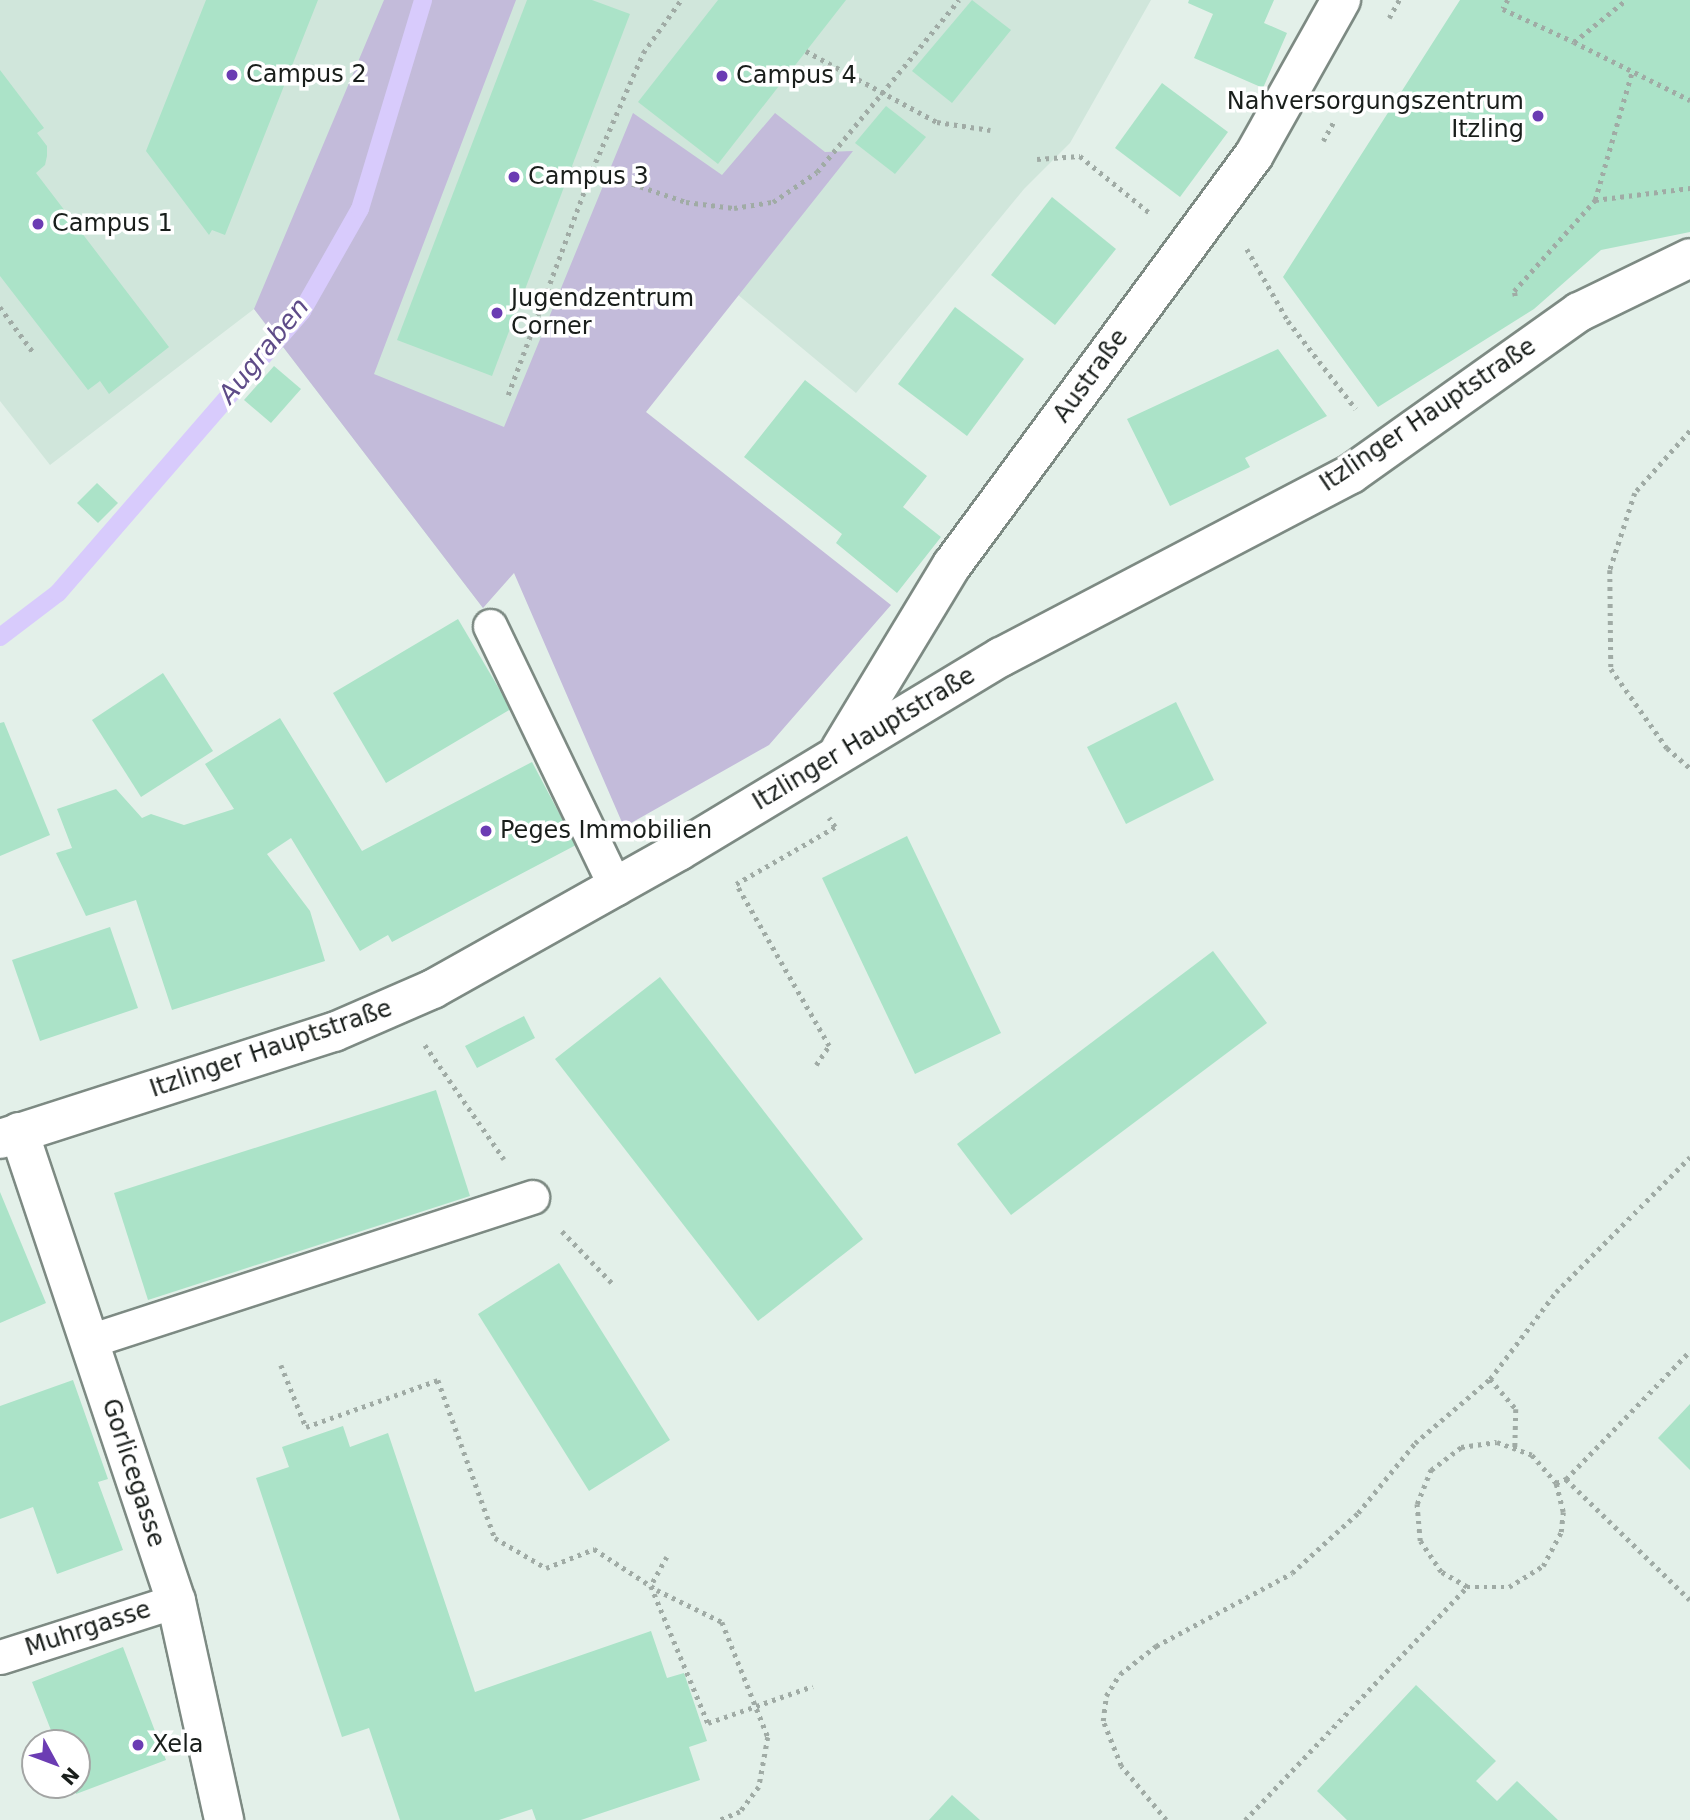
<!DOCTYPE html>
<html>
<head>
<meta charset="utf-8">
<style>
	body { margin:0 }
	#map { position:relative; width:1690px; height:1820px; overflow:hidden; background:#e3f0e9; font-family:"DejaVu Sans",sans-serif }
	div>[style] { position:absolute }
	.built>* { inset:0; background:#d0e6db }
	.green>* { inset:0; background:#c3bbda }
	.stream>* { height:18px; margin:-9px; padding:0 9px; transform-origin:9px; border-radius:9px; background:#d8cbfc }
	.building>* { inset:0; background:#abe3c8 }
	.path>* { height:4.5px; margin-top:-2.25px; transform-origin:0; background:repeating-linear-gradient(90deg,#a0aba5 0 3.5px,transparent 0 8.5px) }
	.roads { filter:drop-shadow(2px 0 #7d8a83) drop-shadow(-2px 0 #7d8a83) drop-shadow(0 2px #7d8a83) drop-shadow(0 -2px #7d8a83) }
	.service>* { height:33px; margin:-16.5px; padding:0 16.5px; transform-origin:16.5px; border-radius:16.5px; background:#fff }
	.minor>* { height:38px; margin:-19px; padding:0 19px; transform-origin:19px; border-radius:19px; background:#fff }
	.tertiary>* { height:38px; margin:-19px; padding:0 19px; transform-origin:19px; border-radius:19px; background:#fff }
	.dots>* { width:19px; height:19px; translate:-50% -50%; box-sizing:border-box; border:4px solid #fff; border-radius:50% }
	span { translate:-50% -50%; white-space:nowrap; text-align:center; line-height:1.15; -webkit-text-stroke:7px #fff; paint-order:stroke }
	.poi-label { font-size:24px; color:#191e1b }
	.left { translate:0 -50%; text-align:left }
	.right { translate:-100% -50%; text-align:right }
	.street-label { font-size:24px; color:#191e1b }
	.water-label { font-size:26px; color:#5e4b88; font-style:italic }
	.north { position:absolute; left:21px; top:1729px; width:70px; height:70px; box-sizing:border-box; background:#fff; border:2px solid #a3a5a4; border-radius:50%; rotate:131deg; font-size:19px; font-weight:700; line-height:28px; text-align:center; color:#191e1b }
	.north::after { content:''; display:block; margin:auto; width:24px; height:32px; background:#6b3cb3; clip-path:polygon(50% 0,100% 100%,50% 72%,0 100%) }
</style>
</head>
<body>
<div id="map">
	<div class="built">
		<div style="clip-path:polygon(0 0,1151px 0,1070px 143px,1024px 189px,856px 393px,737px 294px,483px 608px,254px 309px,50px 465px,0 401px)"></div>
	</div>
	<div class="green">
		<div style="clip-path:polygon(384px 0,516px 0,374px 374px,504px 427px,633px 113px,722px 175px,775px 113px,825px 152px,853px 151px,646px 412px,891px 605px,769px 745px,624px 827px,514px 573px,483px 608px,254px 309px)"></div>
	</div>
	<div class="stream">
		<div style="left:0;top:637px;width:73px;rotate:-37.2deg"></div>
		<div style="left:58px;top:593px;width:373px;rotate:-49.1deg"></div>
		<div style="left:302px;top:311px;width:117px;rotate:-60.4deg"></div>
		<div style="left:360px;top:209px;width:218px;rotate:-73.2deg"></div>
	</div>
	<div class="building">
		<div style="clip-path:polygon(206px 0,318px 0,225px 235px,212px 230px,209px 235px,146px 151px)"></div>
		<div style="clip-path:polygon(527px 0,592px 0,630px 14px,492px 376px,397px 340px)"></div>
		<div style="clip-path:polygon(718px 0,846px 0,718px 164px,638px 102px)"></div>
		<div style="clip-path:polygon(972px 0,1011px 30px,952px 103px,912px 71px)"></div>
		<div style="clip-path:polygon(1189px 0,1274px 0,1264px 23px,1287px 33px,1263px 88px,1194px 58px,1213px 14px,1188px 3px)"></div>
		<div style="clip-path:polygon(1460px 0,1690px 0,1690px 232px,1601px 250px,1534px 309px,1378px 407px,1283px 277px)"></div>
		<div style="clip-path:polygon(0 70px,44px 128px,37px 133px,47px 146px,47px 156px,45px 165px,36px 173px,169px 347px,109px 394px,100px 381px,88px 390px,0 276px)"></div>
		<div style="clip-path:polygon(1162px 83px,1228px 132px,1180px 197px,1115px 148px)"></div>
		<div style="clip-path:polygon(886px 106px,926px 137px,895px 174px,855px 143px)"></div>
		<div style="clip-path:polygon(1052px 197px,1116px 249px,1055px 325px,991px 275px)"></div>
		<div style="clip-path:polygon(955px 307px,1024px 359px,967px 436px,898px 384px)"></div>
		<div style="clip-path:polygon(1278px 349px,1327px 416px,1245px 458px,1250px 467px,1170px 506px,1127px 419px)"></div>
		<div style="clip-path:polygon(274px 366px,301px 389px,271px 423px,244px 400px)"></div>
		<div style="clip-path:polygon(805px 380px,927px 476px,903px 507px,941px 537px,897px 593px,836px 543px,842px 534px,744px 457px)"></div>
		<div style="clip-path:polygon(97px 483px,118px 503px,98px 523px,77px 503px)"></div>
		<div style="clip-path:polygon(458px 619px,511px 709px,386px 783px,333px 693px)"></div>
		<div style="clip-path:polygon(163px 673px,213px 751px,141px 797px,92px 720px)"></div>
		<div style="clip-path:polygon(1176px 702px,1214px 780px,1126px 824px,1087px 747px)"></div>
		<div style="clip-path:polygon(280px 718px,362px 851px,532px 762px,576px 845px,392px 942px,388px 935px,360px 951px,291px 838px,267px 854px,310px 911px,325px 961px,172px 1010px,136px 900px,86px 916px,56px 853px,72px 848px,57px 809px,116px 789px,142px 818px,151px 814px,184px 825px,234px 809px,205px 764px)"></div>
		<div style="clip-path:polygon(4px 722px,50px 835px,0 856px,0 723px)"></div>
		<div style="clip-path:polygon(907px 836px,1001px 1033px,915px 1074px,822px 878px)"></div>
		<div style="clip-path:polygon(110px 927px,138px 1008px,40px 1041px,12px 960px)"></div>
		<div style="clip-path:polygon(1213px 951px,1267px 1023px,1011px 1215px,957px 1144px)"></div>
		<div style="clip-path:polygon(660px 977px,863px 1239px,758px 1321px,555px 1059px)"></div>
		<div style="clip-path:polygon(524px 1016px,535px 1038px,477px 1068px,465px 1046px)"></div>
		<div style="clip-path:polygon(436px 1090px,470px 1196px,148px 1300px,114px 1193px)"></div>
		<div style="clip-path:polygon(0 1192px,46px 1303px,0 1323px)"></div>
		<div style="clip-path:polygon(559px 1263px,670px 1440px,589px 1491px,478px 1314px)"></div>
		<div style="clip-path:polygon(73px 1380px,108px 1479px,98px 1482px,123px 1550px,57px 1574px,33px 1507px,0 1519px,0 1406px)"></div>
		<div style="clip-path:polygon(1690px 1404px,1690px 1470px,1658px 1438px)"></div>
		<div style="clip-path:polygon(343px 1426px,350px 1447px,388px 1433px,475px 1692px,651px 1631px,667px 1678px,684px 1673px,707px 1741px,689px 1747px,700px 1780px,581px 1820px,536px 1820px,532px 1809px,499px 1820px,400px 1820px,369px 1728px,342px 1737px,256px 1478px,289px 1467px,282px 1447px)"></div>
		<div style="clip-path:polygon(123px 1647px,166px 1760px,76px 1794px,72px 1785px,77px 1785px,77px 1743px,56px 1743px,32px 1682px)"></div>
		<div style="clip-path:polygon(1416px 1685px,1496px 1761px,1476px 1781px,1497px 1801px,1517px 1781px,1558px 1820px,1347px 1820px,1317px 1791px)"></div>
		<div style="clip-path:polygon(952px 1795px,980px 1820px,929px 1820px)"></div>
	</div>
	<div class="path">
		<div style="left:1508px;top:0;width:10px;rotate:119deg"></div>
		<div style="left:1503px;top:9px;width:78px;rotate:24.9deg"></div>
		<div style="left:1574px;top:42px;width:67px;rotate:-38.9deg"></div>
		<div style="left:1389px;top:18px;width:21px;rotate:-61deg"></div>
		<div style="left:1574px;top:42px;width:130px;rotate:26.6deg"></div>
		<div style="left:806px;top:51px;width:149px;rotate:28.5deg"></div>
		<div style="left:937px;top:122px;width:54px;rotate:8.6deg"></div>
		<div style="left:1323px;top:141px;width:23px;rotate:-61deg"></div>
		<div style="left:1037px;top:159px;width:43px;rotate:-4deg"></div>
		<div style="left:1080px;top:156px;width:90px;rotate:39.2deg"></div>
		<div style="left:592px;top:170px;width:99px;rotate:18.8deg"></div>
		<div style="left:686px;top:202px;width:48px;rotate:7.1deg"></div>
		<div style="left:734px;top:208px;width:39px;rotate:-9deg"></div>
		<div style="left:773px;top:202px;width:53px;rotate:-34.3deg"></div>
		<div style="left:817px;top:172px;width:223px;rotate:-50.5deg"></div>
		<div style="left:1595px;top:200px;width:133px;rotate:-73.9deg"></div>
		<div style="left:1247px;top:249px;width:83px;rotate:60.3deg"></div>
		<div style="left:1288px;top:321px;width:111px;rotate:52.3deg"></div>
		<div style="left:1515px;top:296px;width:5px;rotate:-101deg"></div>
		<div style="left:1514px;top:291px;width:122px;rotate:-48.3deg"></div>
		<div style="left:1595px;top:200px;width:96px;rotate:-7.2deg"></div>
		<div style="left:0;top:307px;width:56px;rotate:53.7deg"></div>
		<div style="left:508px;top:395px;width:240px;rotate:-69.5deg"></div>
		<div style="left:592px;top:170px;width:128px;rotate:-66.4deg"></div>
		<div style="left:643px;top:53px;width:65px;rotate:-54.4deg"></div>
		<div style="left:1690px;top:431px;width:83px;rotate:131.6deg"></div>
		<div style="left:1635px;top:493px;width:81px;rotate:108deg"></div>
		<div style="left:1610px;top:570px;width:99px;rotate:89.4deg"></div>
		<div style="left:1611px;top:669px;width:97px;rotate:54.7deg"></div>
		<div style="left:1667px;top:748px;width:30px;rotate:41deg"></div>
		<div style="left:425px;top:1045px;width:139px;rotate:55.3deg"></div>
		<div style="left:816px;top:1065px;width:23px;rotate:-56deg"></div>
		<div style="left:829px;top:1046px;width:187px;rotate:-119.9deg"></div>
		<div style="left:736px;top:884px;width:114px;rotate:-29.9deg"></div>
		<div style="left:835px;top:827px;width:11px;rotate:-124deg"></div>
		<div style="left:562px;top:1231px;width:72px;rotate:46.1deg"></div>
		<div style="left:281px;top:1365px;width:67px;rotate:68deg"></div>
		<div style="left:306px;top:1427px;width:140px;rotate:-19.6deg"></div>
		<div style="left:438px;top:1380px;width:168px;rotate:70.2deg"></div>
		<div style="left:495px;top:1538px;width:59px;rotate:30.5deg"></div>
		<div style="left:546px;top:1568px;width:52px;rotate:-21.6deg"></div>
		<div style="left:594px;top:1549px;width:75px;rotate:33.1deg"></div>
		<div style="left:657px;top:1590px;width:72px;rotate:26.2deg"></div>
		<div style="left:722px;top:1622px;width:124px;rotate:68.2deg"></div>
		<div style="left:768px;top:1737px;width:51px;rotate:100.2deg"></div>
		<div style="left:759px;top:1787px;width:31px;rotate:127deg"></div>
		<div style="left:740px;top:1812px;width:22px;rotate:158deg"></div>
		<div style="left:1490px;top:1379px;width:40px;rotate:49deg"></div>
		<div style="left:1516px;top:1409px;width:40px;rotate:91.4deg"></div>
		<div style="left:1566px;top:1479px;width:173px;rotate:44.3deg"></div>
		<div style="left:667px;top:1557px;width:33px;rotate:119deg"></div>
		<div style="left:651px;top:1586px;width:148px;rotate:67.4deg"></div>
		<div style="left:708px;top:1723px;width:111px;rotate:-19.4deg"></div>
		<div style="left:1467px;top:1587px;width:30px;rotate:-150deg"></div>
		<div style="left:1441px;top:1572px;width:37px;rotate:-124deg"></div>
		<div style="left:1420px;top:1541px;width:37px;rotate:-95deg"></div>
		<div style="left:1417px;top:1504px;width:37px;rotate:-68deg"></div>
		<div style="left:1431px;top:1470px;width:38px;rotate:-37deg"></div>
		<div style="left:1461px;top:1447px;width:36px;rotate:-8deg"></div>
		<div style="left:1497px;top:1442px;width:37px;rotate:20deg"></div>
		<div style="left:1532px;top:1455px;width:37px;rotate:49deg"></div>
		<div style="left:1166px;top:1820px;width:70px;rotate:-129.8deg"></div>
		<div style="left:1121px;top:1766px;width:48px;rotate:-111.8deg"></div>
		<div style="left:1103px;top:1721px;width:25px;rotate:-83deg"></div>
		<div style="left:1106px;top:1696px;width:26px;rotate:-58deg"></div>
		<div style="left:1120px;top:1674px;width:46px;rotate:-37.9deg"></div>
		<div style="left:1156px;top:1646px;width:154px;rotate:-28.2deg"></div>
		<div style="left:1292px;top:1573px;width:89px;rotate:-42.3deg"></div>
		<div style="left:1358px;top:1513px;width:90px;rotate:-50.8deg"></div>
		<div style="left:1415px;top:1443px;width:99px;rotate:-40.5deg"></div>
		<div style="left:1490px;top:1379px;width:109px;rotate:-52.8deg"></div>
		<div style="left:1556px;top:1292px;width:190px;rotate:-45.2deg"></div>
		<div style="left:1245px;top:1820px;width:322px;rotate:-46.4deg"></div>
		<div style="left:1467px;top:1587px;width:42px"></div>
		<div style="left:1509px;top:1587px;width:40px;rotate:-32deg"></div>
		<div style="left:1543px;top:1566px;width:38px;rotate:-62deg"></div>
		<div style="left:1561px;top:1532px;width:20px;rotate:-84deg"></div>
		<div style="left:1563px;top:1512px;width:30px;rotate:-104deg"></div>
		<div style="left:1556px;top:1483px;width:11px;rotate:-22deg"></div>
		<div style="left:1566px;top:1479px;width:178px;rotate:-45.9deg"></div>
	</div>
	<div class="roads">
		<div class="service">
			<div style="left:490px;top:626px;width:291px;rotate:64.3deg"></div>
			<div style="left:89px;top:1341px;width:466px;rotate:-18deg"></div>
			<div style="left:0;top:1657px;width:185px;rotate:-17.7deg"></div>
		</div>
		<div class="minor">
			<div style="left:19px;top:1132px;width:495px;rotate:71.5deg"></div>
			<div style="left:176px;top:1601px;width:224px;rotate:77.6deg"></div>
		</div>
		<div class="tertiary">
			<div style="left:841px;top:748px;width:214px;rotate:-58.8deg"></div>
			<div style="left:952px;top:565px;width:509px;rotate:-53.63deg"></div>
			<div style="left:1254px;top:155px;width:178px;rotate:-60.7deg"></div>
			<div style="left:0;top:1139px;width:351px;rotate:-17.8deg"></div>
			<div style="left:334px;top:1032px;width:108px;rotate:-23.5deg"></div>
			<div style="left:433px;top:989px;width:282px;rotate:-29.3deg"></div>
			<div style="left:679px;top:851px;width:376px;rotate:-31.1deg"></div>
			<div style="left:1001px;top:657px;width:395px;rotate:-27.6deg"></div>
			<div style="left:1351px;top:474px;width:280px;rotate:-35.4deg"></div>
			<div style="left:1579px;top:312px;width:123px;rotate:-25.9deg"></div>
		</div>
	</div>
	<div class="dots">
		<div style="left:232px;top:75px;background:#6b3cb3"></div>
		<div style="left:722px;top:76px;background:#6b3cb3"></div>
		<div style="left:1538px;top:116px;background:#6b3cb3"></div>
		<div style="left:514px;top:177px;background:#6b3cb3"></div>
		<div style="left:38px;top:224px;background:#6b3cb3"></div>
		<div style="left:497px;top:313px;background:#6b3cb3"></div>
		<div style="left:486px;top:831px;background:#6b3cb3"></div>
		<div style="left:138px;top:1745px;background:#6b3cb3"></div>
	</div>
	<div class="poi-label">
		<span class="left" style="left:246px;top:75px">Campus 2</span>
		<span class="left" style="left:736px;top:76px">Campus 4</span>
		<span class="right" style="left:1524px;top:116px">Nahversorgungszentrum<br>Itzling</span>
		<span class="left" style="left:528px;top:177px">Campus 3</span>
		<span class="left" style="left:52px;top:224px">Campus 1</span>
		<span class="left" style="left:511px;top:313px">Jugendzentrum<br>Corner</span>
		<span class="left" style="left:500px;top:831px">Peges Immobilien</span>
		<span class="left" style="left:152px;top:1745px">Xela</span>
	</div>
	<div class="street-label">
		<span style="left:1091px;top:376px;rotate:-54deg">Austraße</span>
		<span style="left:1428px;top:415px;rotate:-34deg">Itzlinger Hauptstraße</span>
		<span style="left:864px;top:739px;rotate:-31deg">Itzlinger Hauptstraße</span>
		<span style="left:271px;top:1049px;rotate:-19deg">Itzlinger Hauptstraße</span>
		<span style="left:133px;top:1473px;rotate:72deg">Gorlicegasse</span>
		<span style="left:88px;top:1629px;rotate:-18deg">Muhrgasse</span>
	</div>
	<div class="water-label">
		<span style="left:264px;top:351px;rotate:-51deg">Augraben</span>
	</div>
	<div class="north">N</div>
</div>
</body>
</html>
